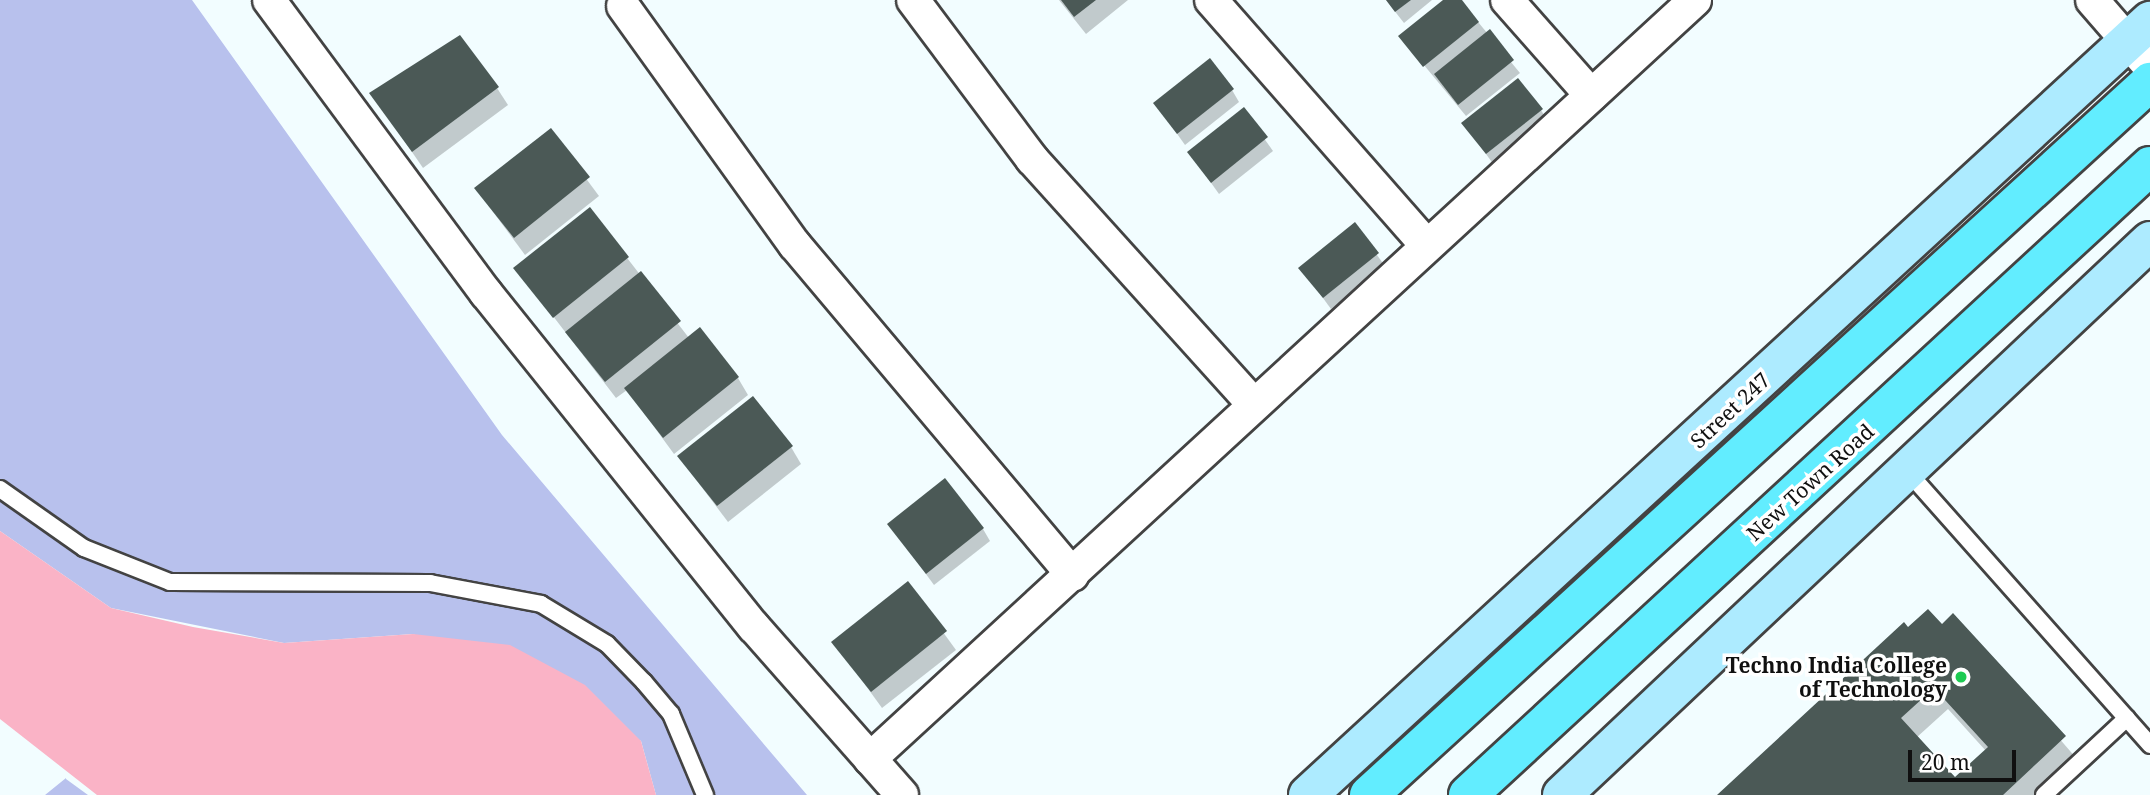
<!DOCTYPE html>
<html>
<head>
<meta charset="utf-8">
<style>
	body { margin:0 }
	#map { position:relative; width:2150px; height:795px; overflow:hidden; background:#f2fdff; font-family:"Noto Serif",serif }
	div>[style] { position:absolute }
	.green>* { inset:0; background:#b8c1ed }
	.water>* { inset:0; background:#fab3c6 }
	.shadow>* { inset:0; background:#0003 }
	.building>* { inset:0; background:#4b5956 }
	.roads { filter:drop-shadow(2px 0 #434343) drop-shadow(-2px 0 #434343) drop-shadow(0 2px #434343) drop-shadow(0 -2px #434343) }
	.lane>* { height:16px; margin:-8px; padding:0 8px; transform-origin:8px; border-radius:8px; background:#fff }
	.street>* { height:32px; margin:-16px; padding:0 16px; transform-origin:16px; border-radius:16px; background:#fff }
	.secondary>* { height:38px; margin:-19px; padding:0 19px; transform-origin:19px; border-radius:19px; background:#adebff }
	.primary>* { height:38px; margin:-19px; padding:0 19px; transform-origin:19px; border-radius:19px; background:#62edff }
	.dots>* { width:19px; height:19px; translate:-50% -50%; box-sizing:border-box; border:4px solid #fff; border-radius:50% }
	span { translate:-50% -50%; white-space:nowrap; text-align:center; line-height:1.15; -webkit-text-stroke:7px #fff; paint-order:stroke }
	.street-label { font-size:21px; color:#101010 }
	.poi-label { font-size:21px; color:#101010; font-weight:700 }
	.right { translate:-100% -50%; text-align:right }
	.scale { position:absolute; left:1908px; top:750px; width:108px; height:32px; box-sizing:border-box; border:4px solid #101010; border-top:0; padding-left:9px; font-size:21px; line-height:24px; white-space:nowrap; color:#101010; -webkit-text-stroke:5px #fff; paint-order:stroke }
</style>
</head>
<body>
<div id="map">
	<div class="green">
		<div style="clip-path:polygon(0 0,192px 0,502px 435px,807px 795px,656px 795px,641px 741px,413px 634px,284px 643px,111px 608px,0 531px)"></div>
		<div style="clip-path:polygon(66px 778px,66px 779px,88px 795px,45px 795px)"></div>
	</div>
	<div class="water">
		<div style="clip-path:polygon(0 531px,111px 608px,193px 627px,284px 643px,413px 634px,510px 645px,585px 685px,641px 741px,656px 795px,97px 795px,0 719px)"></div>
	</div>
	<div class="shadow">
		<div style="clip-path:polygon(1059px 0,1128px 0,1086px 34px)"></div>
		<div style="clip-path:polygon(1386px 0,1432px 0,1404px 23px)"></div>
		<div style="clip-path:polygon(1446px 0,1460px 0,1520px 73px,1466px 116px,1400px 36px)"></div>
		<div style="clip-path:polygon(497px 88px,508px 105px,423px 168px,372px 94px)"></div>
		<div style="clip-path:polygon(1232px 90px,1239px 102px,1185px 145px,1156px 104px)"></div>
		<div style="clip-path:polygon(1243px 109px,1273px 151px,1219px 194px,1189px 152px)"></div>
		<div style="clip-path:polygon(1541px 110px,1548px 122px,1494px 165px,1464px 124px)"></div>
		<div style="clip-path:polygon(550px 130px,599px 196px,525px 255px,476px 189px)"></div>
		<div style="clip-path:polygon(590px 210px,689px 338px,738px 378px,748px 395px,674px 454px,627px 390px,616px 398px,516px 268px)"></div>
		<div style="clip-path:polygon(1355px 225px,1385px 266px,1331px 309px,1301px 268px)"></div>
		<div style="clip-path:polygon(791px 447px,801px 464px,728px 522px,679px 457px)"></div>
		<div style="clip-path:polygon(889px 524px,983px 529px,990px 541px,934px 585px)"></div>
		<div style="clip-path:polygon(908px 584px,956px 650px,882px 708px,834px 642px)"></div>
		<div style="clip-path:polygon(evenodd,1953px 616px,2077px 759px,2039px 795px,1719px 795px,1908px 629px,1942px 626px,1953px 616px,1948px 709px,1986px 751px,1955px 780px,1916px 738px,1948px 709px)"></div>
	</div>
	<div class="building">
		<div style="clip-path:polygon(1061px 0,1096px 0,1074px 17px)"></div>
		<div style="clip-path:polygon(1386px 0,1411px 0,1395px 12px)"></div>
		<div style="clip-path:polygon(1443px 0,1462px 0,1479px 22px,1423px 67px,1398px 36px)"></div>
		<div style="clip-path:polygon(1490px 29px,1514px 60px,1458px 105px,1434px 74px)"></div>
		<div style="clip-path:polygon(460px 35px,499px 87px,412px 152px,369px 93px)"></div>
		<div style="clip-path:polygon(1210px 58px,1234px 89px,1177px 134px,1153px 103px)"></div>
		<div style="clip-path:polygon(1518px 78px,1543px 109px,1486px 154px,1461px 123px)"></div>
		<div style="clip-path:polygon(1244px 107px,1268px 137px,1211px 183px,1187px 152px)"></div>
		<div style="clip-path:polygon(551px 128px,590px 177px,514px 238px,474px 188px)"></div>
		<div style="clip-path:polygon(590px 207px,629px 257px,553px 318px,513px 268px)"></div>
		<div style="clip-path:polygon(1355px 222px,1379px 253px,1323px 298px,1298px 268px)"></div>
		<div style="clip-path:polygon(641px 271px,681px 321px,605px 382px,565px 332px)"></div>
		<div style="clip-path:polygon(700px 327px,739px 377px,663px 438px,624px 388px)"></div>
		<div style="clip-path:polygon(753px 396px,793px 446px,717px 506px,677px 456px)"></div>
		<div style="clip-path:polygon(945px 478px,984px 528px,926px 574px,887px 524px)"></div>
		<div style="clip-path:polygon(908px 581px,947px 631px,871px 692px,831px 642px)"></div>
		<div style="clip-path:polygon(evenodd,1928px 609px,1942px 624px,1953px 613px,2066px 736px,2003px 795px,1717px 795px,1904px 622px,1908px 627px,1928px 609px,1934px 688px,1988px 747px,1955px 777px,1901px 718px,1934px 688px)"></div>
	</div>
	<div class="roads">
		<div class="lane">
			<div style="left:1908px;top:472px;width:365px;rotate:48.4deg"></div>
			<div style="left:0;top:489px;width:103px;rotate:35.1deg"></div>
			<div style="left:84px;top:548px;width:92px;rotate:21.6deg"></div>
			<div style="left:170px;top:582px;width:260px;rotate:0.2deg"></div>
			<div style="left:430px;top:583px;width:113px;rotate:10.7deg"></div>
			<div style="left:541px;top:604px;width:77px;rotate:31.2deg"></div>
			<div style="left:607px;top:644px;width:53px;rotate:45.8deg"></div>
			<div style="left:644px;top:682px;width:42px;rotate:49.8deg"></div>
			<div style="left:671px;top:714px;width:88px;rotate:67.2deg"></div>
			<div style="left:2044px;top:795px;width:113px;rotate:-42.9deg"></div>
		</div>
		<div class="street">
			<div style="left:269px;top:0;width:365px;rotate:53.5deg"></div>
			<div style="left:486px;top:293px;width:428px;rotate:51.3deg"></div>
			<div style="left:754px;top:627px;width:224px;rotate:48.6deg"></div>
			<div style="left:913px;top:0;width:199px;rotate:53.2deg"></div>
			<div style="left:1032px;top:159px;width:331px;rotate:47.9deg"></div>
			<div style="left:1211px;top:0;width:326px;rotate:48.7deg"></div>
			<div style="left:1507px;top:0;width:127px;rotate:48.5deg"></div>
			<div style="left:2092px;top:0;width:89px;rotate:49.1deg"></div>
			<div style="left:623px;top:6px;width:294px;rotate:54.3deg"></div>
			<div style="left:795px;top:245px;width:431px;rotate:49.9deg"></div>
			<div style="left:870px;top:759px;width:1121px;rotate:-42.61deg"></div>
		</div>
		<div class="secondary">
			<div style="left:1308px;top:795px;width:1144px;rotate:-42.59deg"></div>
			<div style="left:1562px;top:795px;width:808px;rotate:-43.29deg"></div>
		</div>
		<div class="primary">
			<div style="left:1369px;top:795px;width:1058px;rotate:-42.39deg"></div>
			<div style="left:1468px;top:795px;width:928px;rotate:-42.68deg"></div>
		</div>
	</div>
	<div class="dots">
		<div style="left:1961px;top:677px;background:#1dcb52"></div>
	</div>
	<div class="street-label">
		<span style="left:1730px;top:410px;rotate:-43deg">Street 247</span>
		<span style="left:1810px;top:482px;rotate:-42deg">New Town Road</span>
	</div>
	<div class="poi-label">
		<span class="right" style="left:1947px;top:677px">Techno India College<br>of Technology</span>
	</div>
	<div class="scale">20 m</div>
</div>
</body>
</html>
